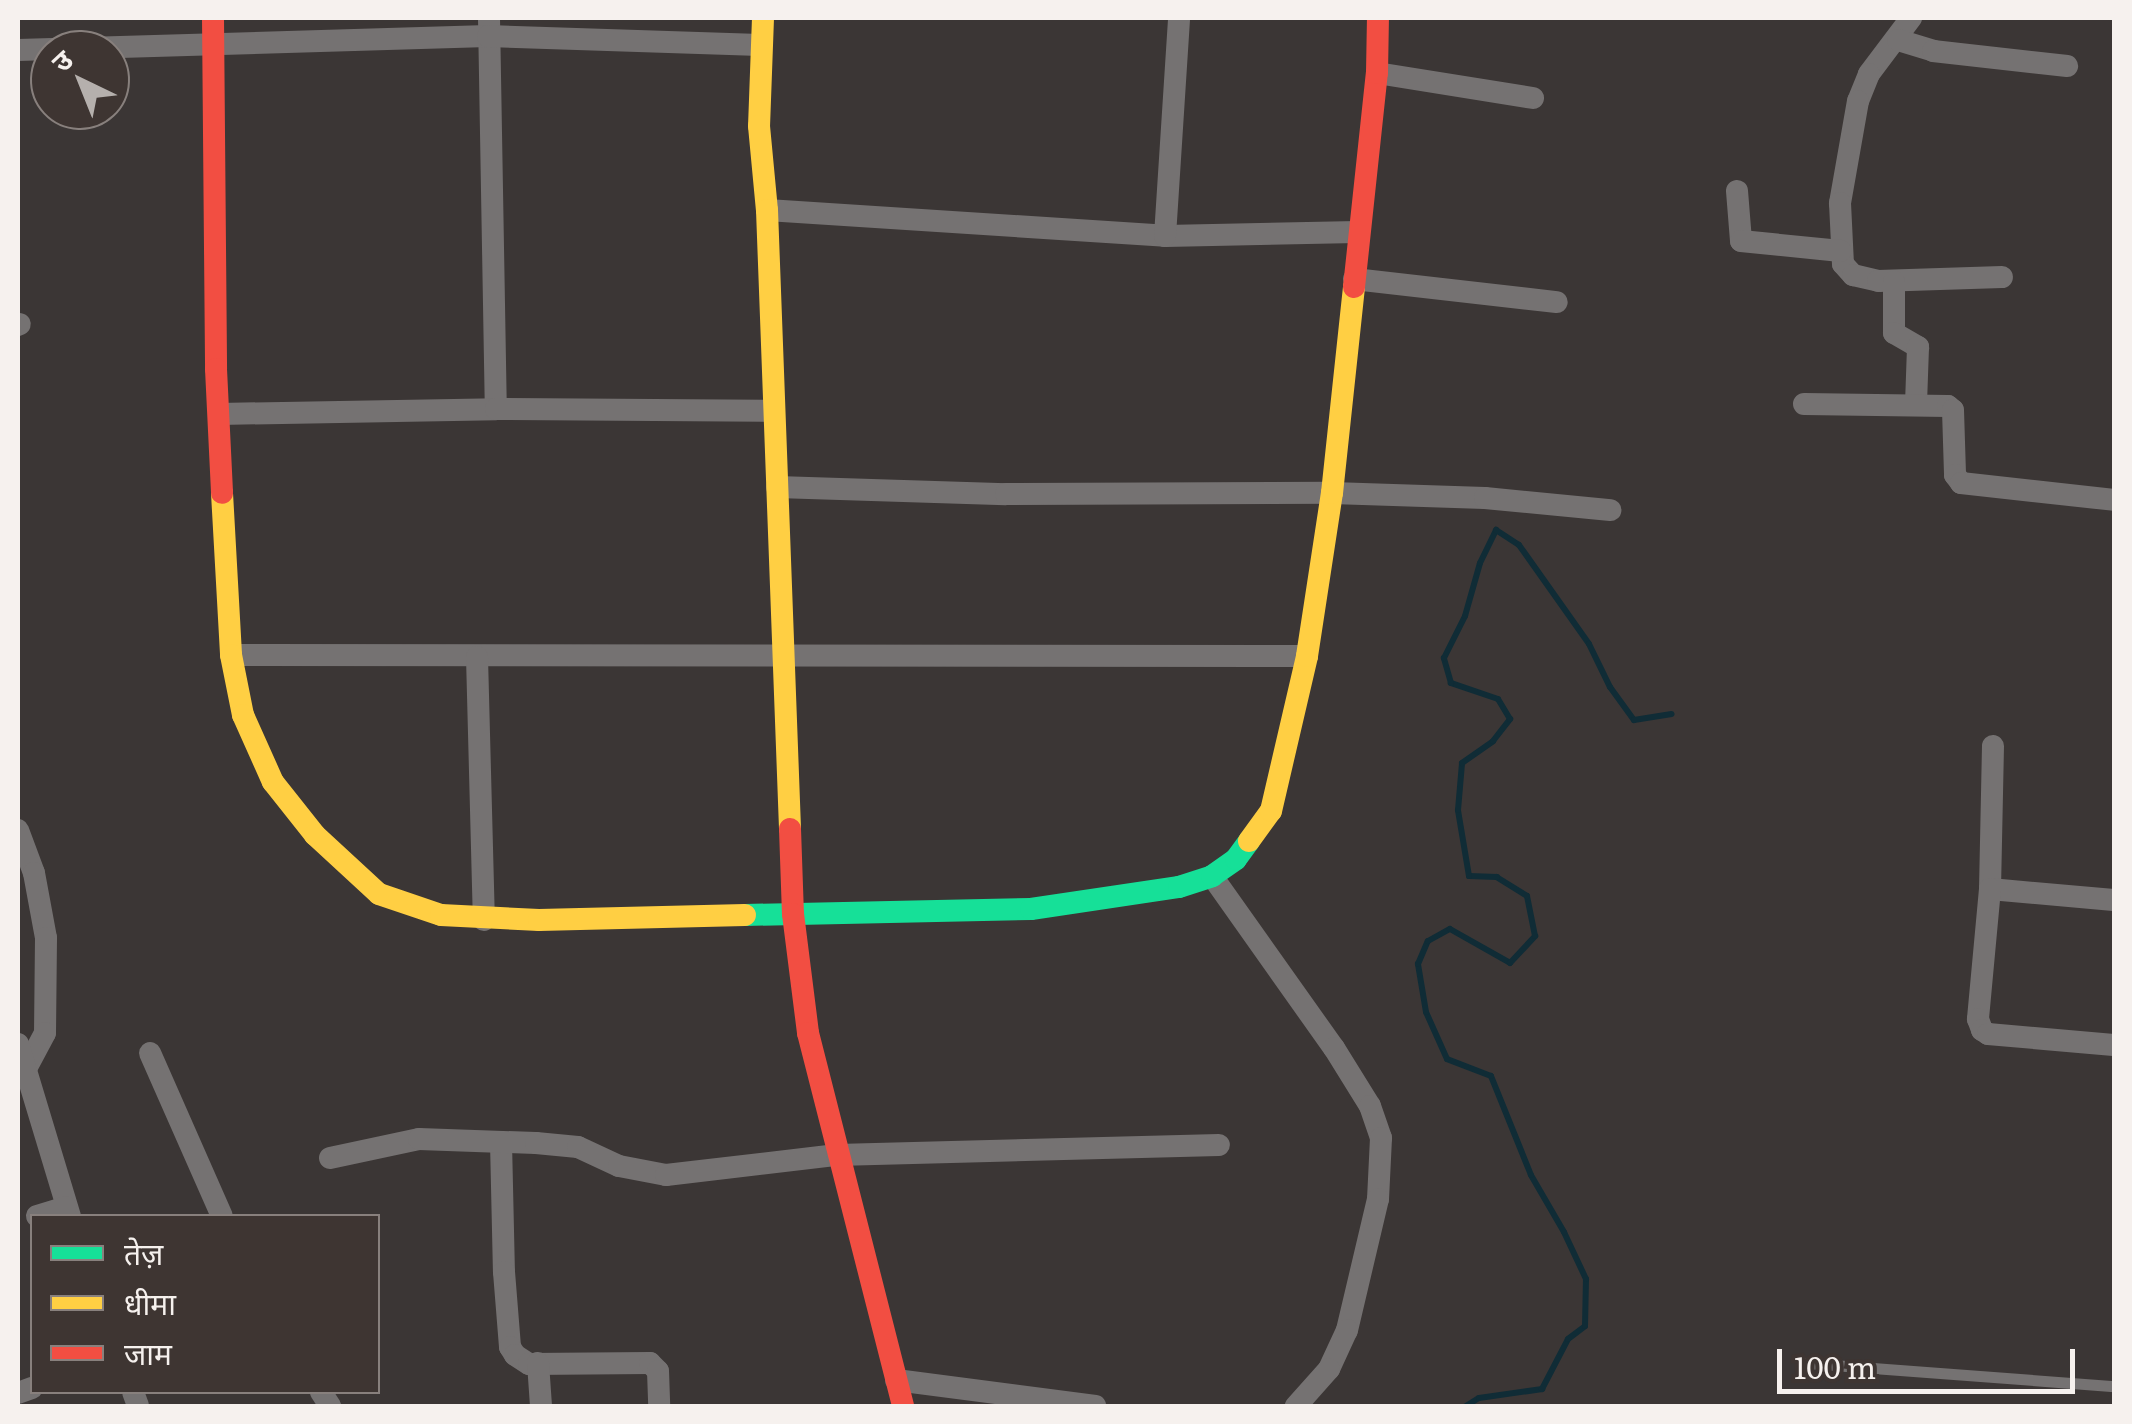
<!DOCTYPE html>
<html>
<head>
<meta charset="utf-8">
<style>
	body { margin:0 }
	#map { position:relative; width:2132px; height:1424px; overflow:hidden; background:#3b3635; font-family:Literata,"Noto Sans Devanagari",serif }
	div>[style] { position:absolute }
	.stream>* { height:6px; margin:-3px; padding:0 3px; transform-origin:3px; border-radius:3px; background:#102c36 }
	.lane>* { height:11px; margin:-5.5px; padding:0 5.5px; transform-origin:5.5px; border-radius:5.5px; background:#757272 }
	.street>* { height:22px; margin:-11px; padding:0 11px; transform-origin:11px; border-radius:11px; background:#757272 }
	.fast>* { height:22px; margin:-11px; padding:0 11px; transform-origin:11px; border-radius:11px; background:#16e098 }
	.slow>* { height:22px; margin:-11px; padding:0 11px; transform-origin:11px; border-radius:11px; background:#ffcf43 }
	.jam>* { height:22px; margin:-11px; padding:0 11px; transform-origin:11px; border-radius:11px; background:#f24e42 }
	span { translate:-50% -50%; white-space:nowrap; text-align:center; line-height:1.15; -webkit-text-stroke:8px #3e3532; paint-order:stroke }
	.frame { position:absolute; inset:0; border:20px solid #f6f1ee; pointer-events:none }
	.legend { position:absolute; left:30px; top:1214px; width:350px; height:180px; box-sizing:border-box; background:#3e3532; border:2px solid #88807d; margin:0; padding:12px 18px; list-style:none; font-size:30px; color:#f6f1ee }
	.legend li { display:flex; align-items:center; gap:20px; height:50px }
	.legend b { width:50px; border:2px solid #88807d }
	.north { position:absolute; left:30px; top:30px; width:100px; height:100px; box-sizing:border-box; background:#3e3532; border:2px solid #88807d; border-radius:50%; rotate:317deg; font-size:28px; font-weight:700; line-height:40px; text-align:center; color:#f6f1ee }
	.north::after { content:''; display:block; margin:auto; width:35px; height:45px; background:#b5b0ad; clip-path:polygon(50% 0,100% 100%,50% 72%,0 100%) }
	.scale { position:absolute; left:1777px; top:1349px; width:298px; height:45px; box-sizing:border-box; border:5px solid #f6f1ee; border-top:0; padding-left:12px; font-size:30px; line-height:35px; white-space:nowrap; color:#f6f1ee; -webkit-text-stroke:8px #3e3532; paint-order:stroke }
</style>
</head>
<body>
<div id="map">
	<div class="stream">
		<div style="left:1466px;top:1406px;width:15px;rotate:-32deg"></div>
		<div style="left:1479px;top:1398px;width:64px;rotate:-8.1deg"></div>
		<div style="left:1542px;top:1389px;width:56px;rotate:-62.5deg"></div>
		<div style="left:1568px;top:1339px;width:21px;rotate:-37deg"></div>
		<div style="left:1585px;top:1326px;width:47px;rotate:-88.8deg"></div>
		<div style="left:1586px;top:1279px;width:52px;rotate:-115.1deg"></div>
		<div style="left:1564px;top:1232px;width:66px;rotate:-120.1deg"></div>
		<div style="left:1531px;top:1175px;width:107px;rotate:-112deg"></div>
		<div style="left:1491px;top:1076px;width:47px;rotate:-158.9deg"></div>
		<div style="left:1447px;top:1059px;width:51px;rotate:-114.1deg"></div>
		<div style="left:1426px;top:1012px;width:49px;rotate:-99.5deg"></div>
		<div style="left:1418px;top:964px;width:25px;rotate:-67deg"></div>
		<div style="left:1428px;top:941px;width:25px;rotate:-29deg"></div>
		<div style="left:1450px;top:929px;width:69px;rotate:29.5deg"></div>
		<div style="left:1510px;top:963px;width:37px;rotate:-47deg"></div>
		<div style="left:1535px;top:936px;width:41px;rotate:-101.3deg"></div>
		<div style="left:1527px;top:896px;width:36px;rotate:-148deg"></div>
		<div style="left:1497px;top:877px;width:28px;rotate:-178deg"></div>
		<div style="left:1469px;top:876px;width:67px;rotate:-99.5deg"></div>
		<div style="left:1458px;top:810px;width:47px;rotate:-85.1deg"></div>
		<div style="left:1462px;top:763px;width:38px;rotate:-35deg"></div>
		<div style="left:1493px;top:741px;width:28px;rotate:-52deg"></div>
		<div style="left:1510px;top:719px;width:23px;rotate:-121deg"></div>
		<div style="left:1498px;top:699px;width:50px;rotate:-161.2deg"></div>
		<div style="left:1451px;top:683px;width:26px;rotate:-106deg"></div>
		<div style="left:1444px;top:658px;width:47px;rotate:-63.4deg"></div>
		<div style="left:1465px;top:616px;width:55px;rotate:-74.2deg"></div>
		<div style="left:1480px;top:563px;width:37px;rotate:-64deg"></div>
		<div style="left:1496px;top:530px;width:27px;rotate:33deg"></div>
		<div style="left:1519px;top:545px;width:121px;rotate:54.7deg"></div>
		<div style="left:1589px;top:644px;width:48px;rotate:64deg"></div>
		<div style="left:1610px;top:687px;width:41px;rotate:54deg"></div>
		<div style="left:1634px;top:720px;width:38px;rotate:-9deg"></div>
	</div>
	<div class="lane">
		<div style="left:1806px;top:1363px;width:309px;rotate:4.3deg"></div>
	</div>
	<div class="street">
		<div style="left:489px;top:18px;width:391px;rotate:89deg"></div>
		<div style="left:1911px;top:18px;width:70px;rotate:126.9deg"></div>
		<div style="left:1869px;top:74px;width:29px;rotate:112deg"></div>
		<div style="left:1858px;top:101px;width:104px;rotate:100deg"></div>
		<div style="left:1840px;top:203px;width:61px;rotate:87.2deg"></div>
		<div style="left:1843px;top:264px;width:15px;rotate:48deg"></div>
		<div style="left:1853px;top:275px;width:26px;rotate:13deg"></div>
		<div style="left:1878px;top:281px;width:124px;rotate:-1.8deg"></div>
		<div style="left:1898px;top:40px;width:37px;rotate:17deg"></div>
		<div style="left:1933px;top:51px;width:135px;rotate:6.4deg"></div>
		<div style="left:18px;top:50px;width:470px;rotate:-1.7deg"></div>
		<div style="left:488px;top:36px;width:272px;rotate:1.9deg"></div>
		<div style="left:1377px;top:73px;width:158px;rotate:9.1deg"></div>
		<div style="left:1737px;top:191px;width:50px;rotate:85.4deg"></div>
		<div style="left:1741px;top:241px;width:100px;rotate:5.7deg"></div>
		<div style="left:767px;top:210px;width:399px;rotate:3.7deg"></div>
		<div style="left:1165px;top:236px;width:192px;rotate:-1.2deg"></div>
		<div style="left:1165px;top:236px;width:218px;rotate:-86.3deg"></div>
		<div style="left:1354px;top:279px;width:204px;rotate:6.5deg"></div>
		<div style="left:1894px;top:282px;width:51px;rotate:90deg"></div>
		<div style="left:1894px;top:333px;width:28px;rotate:30deg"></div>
		<div style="left:1918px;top:347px;width:58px;rotate:92deg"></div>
		<div style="left:18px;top:325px;width:2px;rotate:-27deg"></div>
		<div style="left:1804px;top:404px;width:144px;rotate:0.8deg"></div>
		<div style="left:1948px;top:406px;width:6px;rotate:39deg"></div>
		<div style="left:1953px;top:410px;width:65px;rotate:88.2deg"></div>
		<div style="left:1955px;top:475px;width:10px;rotate:53deg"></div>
		<div style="left:1961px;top:483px;width:154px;rotate:6.3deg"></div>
		<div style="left:219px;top:414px;width:277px;rotate:-1deg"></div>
		<div style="left:496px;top:409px;width:276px;rotate:0.4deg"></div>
		<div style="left:777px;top:487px;width:229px;rotate:1.8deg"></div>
		<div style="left:1006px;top:494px;width:326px;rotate:-0.2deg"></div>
		<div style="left:1332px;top:493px;width:153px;rotate:1.9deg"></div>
		<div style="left:1485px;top:498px;width:126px;rotate:5.5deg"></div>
		<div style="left:231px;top:655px;width:1076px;rotate:0.05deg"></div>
		<div style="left:477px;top:657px;width:263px;rotate:88.5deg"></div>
		<div style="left:1993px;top:746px;width:143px;rotate:91.2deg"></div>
		<div style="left:1990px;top:889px;width:124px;rotate:5.1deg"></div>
		<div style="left:18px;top:830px;width:46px;rotate:69.6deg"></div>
		<div style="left:34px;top:873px;width:66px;rotate:79.5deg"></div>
		<div style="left:46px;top:938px;width:95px;rotate:90.6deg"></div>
		<div style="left:45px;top:1033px;width:40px;rotate:118deg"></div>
		<div style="left:1212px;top:876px;width:211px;rotate:54.7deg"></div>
		<div style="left:1334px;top:1048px;width:68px;rotate:58.2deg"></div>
		<div style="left:1370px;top:1106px;width:34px;rotate:71deg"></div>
		<div style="left:1381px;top:1138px;width:61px;rotate:92.8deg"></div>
		<div style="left:1378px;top:1199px;width:135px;rotate:103.3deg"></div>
		<div style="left:1347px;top:1330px;width:43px;rotate:114.8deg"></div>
		<div style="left:1329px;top:1369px;width:50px;rotate:131.7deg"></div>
		<div style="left:1990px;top:889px;width:131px;rotate:95.3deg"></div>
		<div style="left:1978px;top:1019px;width:12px;rotate:70deg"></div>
		<div style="left:1982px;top:1030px;width:7px;rotate:34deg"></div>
		<div style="left:1988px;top:1034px;width:126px;rotate:5deg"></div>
		<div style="left:18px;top:1044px;width:180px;rotate:73.2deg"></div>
		<div style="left:150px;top:1053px;width:178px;rotate:66.2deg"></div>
		<div style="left:501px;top:1142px;width:130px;rotate:88.7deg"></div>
		<div style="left:504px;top:1272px;width:75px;rotate:85.4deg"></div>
		<div style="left:510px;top:1347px;width:9px;rotate:58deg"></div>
		<div style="left:515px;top:1355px;width:17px;rotate:33deg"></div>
		<div style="left:529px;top:1364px;width:121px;rotate:-0.5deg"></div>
		<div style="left:650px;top:1363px;width:11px;rotate:45deg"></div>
		<div style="left:658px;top:1371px;width:35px;rotate:88deg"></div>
		<div style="left:330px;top:1158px;width:91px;rotate:-12.1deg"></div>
		<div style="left:419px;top:1139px;width:117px;rotate:2deg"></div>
		<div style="left:536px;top:1143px;width:42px;rotate:5.4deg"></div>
		<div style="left:578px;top:1147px;width:45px;rotate:24.9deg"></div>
		<div style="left:619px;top:1166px;width:48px;rotate:10.8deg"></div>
		<div style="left:666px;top:1175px;width:172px;rotate:-6.7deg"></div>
		<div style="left:837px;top:1155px;width:382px;rotate:-1.5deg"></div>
		<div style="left:37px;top:1216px;width:30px;rotate:-17deg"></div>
		<div style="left:538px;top:1363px;width:43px;rotate:86deg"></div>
		<div style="left:896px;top:1380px;width:201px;rotate:7.4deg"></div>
		<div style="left:133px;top:1392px;width:15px;rotate:70deg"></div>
		<div style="left:321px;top:1392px;width:17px;rotate:57deg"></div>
		<div style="left:18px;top:1393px;width:15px;rotate:-20deg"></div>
	</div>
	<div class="fast">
		<div style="left:745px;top:915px;width:286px;rotate:-1.2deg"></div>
		<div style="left:1031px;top:909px;width:150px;rotate:-8.5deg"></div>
		<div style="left:1179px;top:887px;width:35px;rotate:-18deg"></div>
		<div style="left:1212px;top:876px;width:29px;rotate:-35deg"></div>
		<div style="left:1236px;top:859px;width:22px;rotate:-54deg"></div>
	</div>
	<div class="slow">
		<div style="left:763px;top:18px;width:108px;rotate:92.1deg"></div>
		<div style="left:759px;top:126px;width:84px;rotate:84.6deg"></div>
		<div style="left:767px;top:210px;width:619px;rotate:87.87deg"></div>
		<div style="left:222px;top:493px;width:162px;rotate:86.8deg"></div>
		<div style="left:231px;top:655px;width:61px;rotate:78.7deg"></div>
		<div style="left:243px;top:715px;width:73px;rotate:65.9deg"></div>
		<div style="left:273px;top:782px;width:68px;rotate:51.6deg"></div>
		<div style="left:315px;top:835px;width:87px;rotate:42.7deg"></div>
		<div style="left:379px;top:894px;width:65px;rotate:18.7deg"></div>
		<div style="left:441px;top:915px;width:98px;rotate:2.9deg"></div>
		<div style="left:539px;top:920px;width:206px;rotate:-1.4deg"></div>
		<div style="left:1249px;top:841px;width:37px;rotate:-54deg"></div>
		<div style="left:1271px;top:811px;width:159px;rotate:-76.9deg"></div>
		<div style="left:1307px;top:656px;width:165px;rotate:-81.3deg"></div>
		<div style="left:1332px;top:493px;width:207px;rotate:-83.9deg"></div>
	</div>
	<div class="jam">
		<div style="left:213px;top:18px;width:351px;rotate:89.5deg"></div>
		<div style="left:216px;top:369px;width:124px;rotate:87.2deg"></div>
		<div style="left:1354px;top:287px;width:215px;rotate:-83.9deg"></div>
		<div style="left:1377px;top:73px;width:55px;rotate:-89deg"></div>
		<div style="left:790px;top:829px;width:85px;rotate:88deg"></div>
		<div style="left:793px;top:914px;width:120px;rotate:82.8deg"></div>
		<div style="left:808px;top:1033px;width:385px;rotate:75.7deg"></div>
	</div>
	<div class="frame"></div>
	<ul class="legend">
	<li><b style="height:12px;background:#16e098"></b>तेज़</li>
	<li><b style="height:12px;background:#ffcf43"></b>धीमा</li>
	<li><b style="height:12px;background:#f24e42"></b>जाम</li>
	</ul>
	<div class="north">उ</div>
	<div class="scale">100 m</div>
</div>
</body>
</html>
